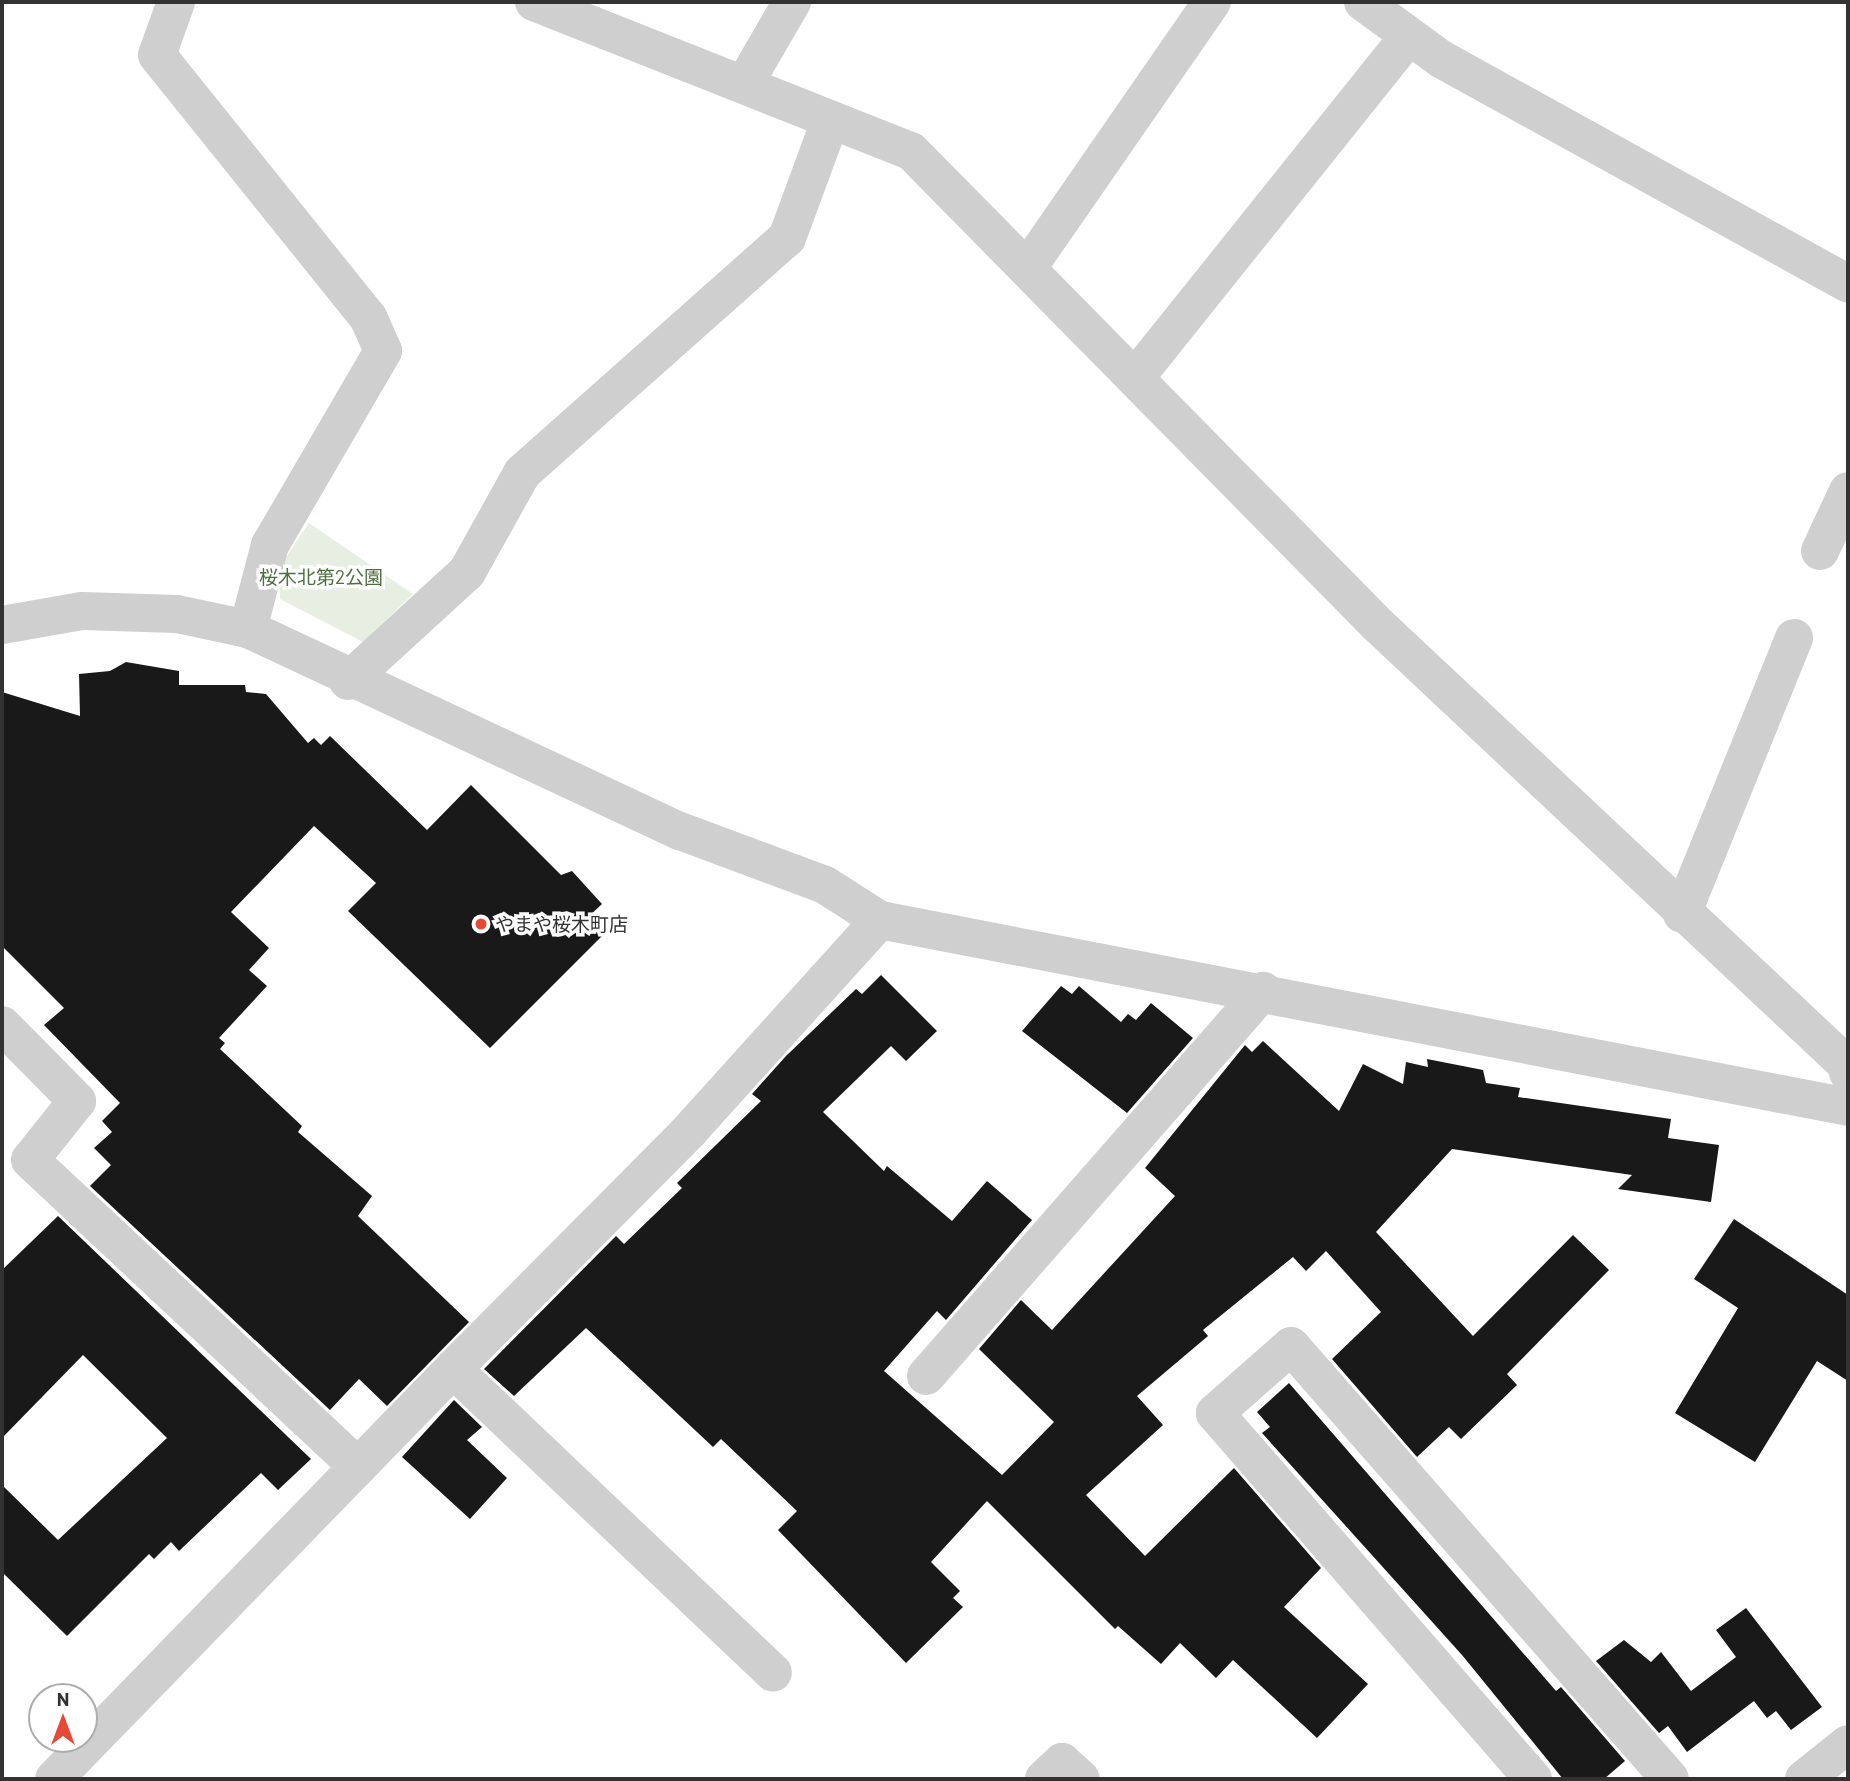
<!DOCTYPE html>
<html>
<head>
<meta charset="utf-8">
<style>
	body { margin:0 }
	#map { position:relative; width:1850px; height:1781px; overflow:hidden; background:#fff; font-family:Barlow,"Noto Sans JP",sans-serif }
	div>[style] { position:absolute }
	.green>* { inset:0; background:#e6efe1 }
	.building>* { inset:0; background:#191919 }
	.minor>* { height:38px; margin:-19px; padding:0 19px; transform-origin:19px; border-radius:19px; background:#cfcfcf }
	.dots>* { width:19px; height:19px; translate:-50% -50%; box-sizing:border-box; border:4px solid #fff; border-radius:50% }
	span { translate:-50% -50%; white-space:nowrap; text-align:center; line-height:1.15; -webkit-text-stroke:7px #fff; paint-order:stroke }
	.park-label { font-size:19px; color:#4c6f3e }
	.poi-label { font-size:19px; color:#323232 }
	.left { translate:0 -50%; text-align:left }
	.frame { position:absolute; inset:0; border:4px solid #323232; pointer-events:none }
	.north { position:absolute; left:28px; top:1683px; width:70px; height:70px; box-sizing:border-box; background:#fff; border:2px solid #adadad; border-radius:50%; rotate:0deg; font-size:19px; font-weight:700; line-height:28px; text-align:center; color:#323232 }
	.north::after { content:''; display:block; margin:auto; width:24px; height:32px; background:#e64a37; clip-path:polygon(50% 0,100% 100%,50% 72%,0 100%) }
</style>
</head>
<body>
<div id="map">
	<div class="green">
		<div style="clip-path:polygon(309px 523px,413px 594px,363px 642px,280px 599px,278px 569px)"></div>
	</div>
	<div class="building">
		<div style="clip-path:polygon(126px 662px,179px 671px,179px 685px,245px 685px,246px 692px,266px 694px,308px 743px,314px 738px,321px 745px,330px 736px,427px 830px,471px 785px,561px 875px,572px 871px,602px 904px,586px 919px,604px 934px,490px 1048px,348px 911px,376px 883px,314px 826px,231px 912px,269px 948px,249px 970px,267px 986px,219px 1038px,225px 1043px,220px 1049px,302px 1126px,298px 1132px,372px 1196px,358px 1216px,469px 1322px,387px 1406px,359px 1379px,330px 1410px,90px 1186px,111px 1165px,94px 1148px,112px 1132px,102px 1121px,120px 1103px,44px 1025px,64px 1008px,2px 946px,2px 692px,80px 716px,79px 674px,110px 671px)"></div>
		<div style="clip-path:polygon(881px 975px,937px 1031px,906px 1061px,891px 1046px,823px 1112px,884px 1171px,887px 1166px,952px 1221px,987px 1181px,1032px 1220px,946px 1320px,937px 1311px,884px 1371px,1002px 1475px,1054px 1422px,979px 1349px,1021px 1300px,1052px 1330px,1175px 1196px,1145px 1168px,1245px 1045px,1252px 1052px,1263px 1041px,1339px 1111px,1363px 1064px,1403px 1084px,1406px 1062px,1428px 1067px,1427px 1059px,1483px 1070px,1486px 1083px,1520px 1088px,1518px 1097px,1671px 1119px,1668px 1138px,1719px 1145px,1711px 1202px,1618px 1189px,1632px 1175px,1452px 1149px,1376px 1232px,1473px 1336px,1573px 1235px,1609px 1270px,1507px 1374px,1517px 1385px,1461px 1439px,1449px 1427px,1417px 1457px,1332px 1359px,1381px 1312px,1326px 1251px,1306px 1271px,1293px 1257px,1203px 1330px,1208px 1336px,1137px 1396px,1163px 1425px,1086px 1495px,1145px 1556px,1234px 1468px,1321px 1568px,1284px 1607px,1368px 1684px,1317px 1738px,1233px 1660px,1216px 1678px,1180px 1643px,1161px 1664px,1118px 1626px,1115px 1629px,987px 1501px,931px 1562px,960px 1591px,953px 1598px,963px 1607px,906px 1663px,778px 1530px,797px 1511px,721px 1439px,713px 1447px,586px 1328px,514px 1396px,484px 1369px,616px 1236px,624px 1244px,682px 1188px,677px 1183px,761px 1101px,752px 1094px,786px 1056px,856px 989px,862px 994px)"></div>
		<div style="clip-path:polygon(1061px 986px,1072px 994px,1079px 986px,1121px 1022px,1128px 1014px,1136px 1020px,1151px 1003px,1193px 1038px,1127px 1113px,1022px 1031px)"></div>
		<div style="clip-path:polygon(58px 1216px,311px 1459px,278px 1490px,261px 1473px,179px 1551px,171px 1542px,154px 1559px,149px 1554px,67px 1636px,2px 1572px,2px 1485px,58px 1540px,167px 1438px,83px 1355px,2px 1438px,2px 1270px)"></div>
		<div style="clip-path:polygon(1734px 1219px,1848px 1295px,1848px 1381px,1817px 1361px,1755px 1462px,1675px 1413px,1738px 1308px,1694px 1279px)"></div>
		<div style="clip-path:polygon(1289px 1383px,1556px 1691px,1561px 1687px,1625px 1761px,1604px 1779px,1563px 1779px,1462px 1655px,1262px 1433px,1270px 1427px,1257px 1412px)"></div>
		<div style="clip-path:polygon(454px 1400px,482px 1427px,467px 1440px,507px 1478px,470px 1519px,402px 1457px)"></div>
		<div style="clip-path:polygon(1746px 1608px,1822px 1707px,1791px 1730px,1776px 1711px,1767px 1718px,1754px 1701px,1687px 1752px,1668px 1726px,1659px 1733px,1596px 1661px,1624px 1640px,1651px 1662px,1661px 1652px,1691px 1691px,1736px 1657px,1716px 1630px)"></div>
	</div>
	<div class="minor">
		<div style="left:176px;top:2px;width:56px;rotate:109.7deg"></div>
		<div style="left:157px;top:55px;width:336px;rotate:51.2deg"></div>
		<div style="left:368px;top:317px;width:37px;rotate:66deg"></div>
		<div style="left:383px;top:351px;width:225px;rotate:120.2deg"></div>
		<div style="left:270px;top:545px;width:87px;rotate:104.7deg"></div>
		<div style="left:534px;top:2px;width:405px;rotate:21.6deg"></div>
		<div style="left:911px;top:151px;width:665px;rotate:45.43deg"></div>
		<div style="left:1378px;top:625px;width:642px;rotate:43.17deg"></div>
		<div style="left:1846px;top:1064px;width:9px;rotate:77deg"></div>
		<div style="left:1363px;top:2px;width:97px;rotate:36.2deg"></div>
		<div style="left:1441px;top:59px;width:465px;rotate:28.9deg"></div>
		<div style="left:745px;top:83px;width:94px;rotate:-59.9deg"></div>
		<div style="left:1029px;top:266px;width:321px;rotate:-55.3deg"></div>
		<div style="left:1135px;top:378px;width:438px;rotate:-51.3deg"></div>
		<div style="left:1820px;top:551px;width:66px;rotate:-65deg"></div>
		<div style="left:2px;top:625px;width:81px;rotate:-9.9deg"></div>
		<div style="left:82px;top:611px;width:95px;rotate:1.8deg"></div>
		<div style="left:177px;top:614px;width:73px;rotate:11.9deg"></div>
		<div style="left:248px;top:629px;width:477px;rotate:25.1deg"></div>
		<div style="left:680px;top:831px;width:155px;rotate:20.4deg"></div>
		<div style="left:825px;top:885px;width:65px;rotate:32.5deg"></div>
		<div style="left:880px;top:920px;width:986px;rotate:10.93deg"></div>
		<div style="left:348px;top:681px;width:161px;rotate:-42.5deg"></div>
		<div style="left:467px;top:572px;width:113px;rotate:-60.9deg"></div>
		<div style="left:522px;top:473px;width:354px;rotate:-41.6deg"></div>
		<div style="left:787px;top:238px;width:125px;rotate:-69.8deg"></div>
		<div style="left:1682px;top:914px;width:298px;rotate:-67.9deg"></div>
		<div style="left:2px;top:1025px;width:107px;rotate:45.4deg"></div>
		<div style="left:77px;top:1101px;width:75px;rotate:128.5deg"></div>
		<div style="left:30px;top:1160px;width:448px;rotate:43.1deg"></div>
		<div style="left:453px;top:1369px;width:337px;rotate:-45.2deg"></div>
		<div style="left:690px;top:1130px;width:283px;rotate:-47.9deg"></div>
		<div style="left:926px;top:1376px;width:512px;rotate:-48.8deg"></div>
		<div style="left:54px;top:1779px;width:572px;rotate:-45.78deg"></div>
		<div style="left:453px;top:1369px;width:441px;rotate:43.5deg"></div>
		<div style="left:1044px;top:1779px;width:25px;rotate:-43deg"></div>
		<div style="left:1062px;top:1762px;width:25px;rotate:42deg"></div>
		<div style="left:1533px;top:1779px;width:485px;rotate:-131deg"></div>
		<div style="left:1215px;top:1413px;width:101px;rotate:-41.4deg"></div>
		<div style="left:1291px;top:1346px;width:575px;rotate:48.8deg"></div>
		<div style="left:1804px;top:1779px;width:56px;rotate:-38.5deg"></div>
	</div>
	<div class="dots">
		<div style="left:481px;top:924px;background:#e64a37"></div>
	</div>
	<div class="park-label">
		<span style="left:321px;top:577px">桜木北第2公園</span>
	</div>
	<div class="poi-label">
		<span class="left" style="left:495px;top:924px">やまや桜木町店</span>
	</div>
	<div class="frame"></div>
	<div class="north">N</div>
</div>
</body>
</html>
